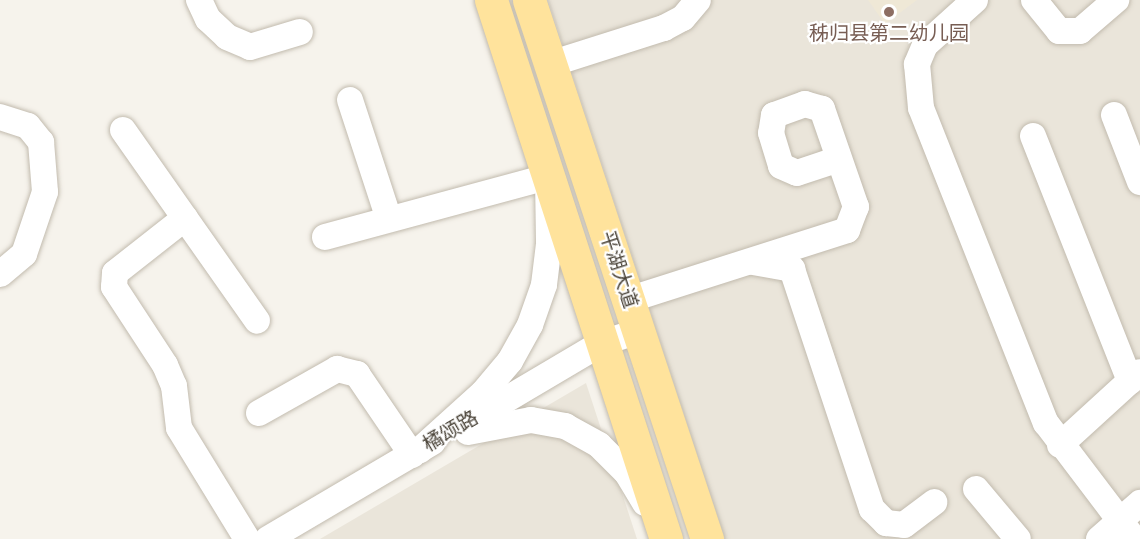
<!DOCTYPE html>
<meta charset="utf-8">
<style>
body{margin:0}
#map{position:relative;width:1140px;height:539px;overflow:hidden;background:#f6f3ec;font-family:"Varela Round","Noto Sans SC",sans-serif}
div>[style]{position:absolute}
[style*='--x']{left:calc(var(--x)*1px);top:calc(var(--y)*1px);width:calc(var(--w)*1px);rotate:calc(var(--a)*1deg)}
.residential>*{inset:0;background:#eae5da}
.education>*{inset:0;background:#efe8d6}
.roads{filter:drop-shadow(0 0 2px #c2bbae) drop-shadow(0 0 2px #c2bbae)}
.minor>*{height:26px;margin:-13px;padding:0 13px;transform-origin:13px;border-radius:13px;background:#fff}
.major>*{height:33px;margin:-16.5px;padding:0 16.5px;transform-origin:16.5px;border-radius:16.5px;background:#ffe39c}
.dots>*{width:16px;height:16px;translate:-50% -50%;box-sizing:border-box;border:3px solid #fff;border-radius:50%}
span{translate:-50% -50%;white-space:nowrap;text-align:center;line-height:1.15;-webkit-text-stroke:4.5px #fff;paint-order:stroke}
.education-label{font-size:20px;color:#785e54}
.street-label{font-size:20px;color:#4b4439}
</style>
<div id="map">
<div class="residential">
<i style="clip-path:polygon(548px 0,1140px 0,1140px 539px,725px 539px)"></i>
<i style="clip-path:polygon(586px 383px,637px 539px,320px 539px)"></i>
</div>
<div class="education">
<i style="clip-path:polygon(868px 0,917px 0,885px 24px)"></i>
</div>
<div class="roads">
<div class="minor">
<i style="--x:199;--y:0;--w:21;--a:65"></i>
<i style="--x:208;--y:19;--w:26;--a:43"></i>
<i style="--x:227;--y:37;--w:25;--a:23"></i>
<i style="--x:250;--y:47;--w:52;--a:-16.7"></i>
<i style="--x:975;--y:0;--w:67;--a:138"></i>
<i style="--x:925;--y:45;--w:21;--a:113"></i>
<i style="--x:917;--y:64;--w:44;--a:84.8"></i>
<i style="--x:921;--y:108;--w:339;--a:68.4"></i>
<i style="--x:1046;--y:423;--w:146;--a:52.8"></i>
<i style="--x:1034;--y:0;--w:40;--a:51"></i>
<i style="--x:1059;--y:31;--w:21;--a:0"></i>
<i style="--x:1080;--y:31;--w:48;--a:-40.7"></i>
<i style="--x:563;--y:60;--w:106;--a:-17.6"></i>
<i style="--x:664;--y:28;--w:21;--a:-28"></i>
<i style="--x:683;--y:18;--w:23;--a:-50"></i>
<i style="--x:350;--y:100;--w:125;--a:71.9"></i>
<i style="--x:1114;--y:115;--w:72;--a:68.8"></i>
<i style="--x:0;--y:117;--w:29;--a:18"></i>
<i style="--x:28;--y:126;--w:21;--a:51"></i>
<i style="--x:41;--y:142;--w:50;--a:85.4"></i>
<i style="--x:45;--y:192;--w:65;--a:108.7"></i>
<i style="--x:24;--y:254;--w:31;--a:140"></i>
<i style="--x:123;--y:130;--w:233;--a:54.9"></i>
<i style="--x:1033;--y:136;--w:264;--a:68.4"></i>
<i style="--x:185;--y:218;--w:89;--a:141.8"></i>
<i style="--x:115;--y:273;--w:14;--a:94"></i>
<i style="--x:114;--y:287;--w:93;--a:56.8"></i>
<i style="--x:165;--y:365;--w:23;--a:67"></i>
<i style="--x:174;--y:386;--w:42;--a:83.2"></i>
<i style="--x:179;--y:428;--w:130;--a:58.5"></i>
<i style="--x:325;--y:237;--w:231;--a:-15.1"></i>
<i style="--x:548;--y:177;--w:67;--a:89.1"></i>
<i style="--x:549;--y:244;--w:41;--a:97"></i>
<i style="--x:544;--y:285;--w:42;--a:109.3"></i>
<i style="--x:530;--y:325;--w:41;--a:119.1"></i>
<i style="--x:510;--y:361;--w:42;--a:130.2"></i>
<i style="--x:483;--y:393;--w:85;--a:137.9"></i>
<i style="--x:753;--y:262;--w:40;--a:10"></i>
<i style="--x:792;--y:269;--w:253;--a:71.6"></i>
<i style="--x:872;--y:509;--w:20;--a:45"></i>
<i style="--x:886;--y:523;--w:18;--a:6"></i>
<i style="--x:904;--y:525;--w:38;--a:-37"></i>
<i style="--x:628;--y:300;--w:230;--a:-17.7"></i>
<i style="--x:847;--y:230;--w:25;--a:-69"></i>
<i style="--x:856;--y:207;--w:104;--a:-109.1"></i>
<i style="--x:822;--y:109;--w:18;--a:-164"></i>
<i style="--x:805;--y:104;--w:33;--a:160"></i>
<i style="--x:774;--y:115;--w:18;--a:99"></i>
<i style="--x:771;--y:133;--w:34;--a:73"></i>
<i style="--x:781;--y:166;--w:17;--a:24"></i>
<i style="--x:797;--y:173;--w:44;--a:-18.4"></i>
<i style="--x:259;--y:413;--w:90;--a:-29.4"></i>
<i style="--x:337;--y:369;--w:21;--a:14"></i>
<i style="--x:357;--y:374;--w:98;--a:55.8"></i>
<i style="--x:465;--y:424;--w:159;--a:-30.6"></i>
<i style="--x:602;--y:343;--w:38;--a:-18"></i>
<i style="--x:468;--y:432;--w:64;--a:-10.8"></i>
<i style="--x:531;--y:420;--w:35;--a:10"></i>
<i style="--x:565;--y:426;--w:39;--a:29"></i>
<i style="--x:599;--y:445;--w:40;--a:45"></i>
<i style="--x:627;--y:473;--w:35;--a:59"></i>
<i style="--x:1060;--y:445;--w:108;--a:-42.4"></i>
<i style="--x:976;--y:489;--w:65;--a:50"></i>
<i style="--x:268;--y:539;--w:191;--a:-30.5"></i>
<i style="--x:1099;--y:539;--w:55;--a:-41.3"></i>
</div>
<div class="major">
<i style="--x:491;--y:0;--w:567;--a:72.01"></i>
<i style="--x:529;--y:0;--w:568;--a:71.72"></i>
</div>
</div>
<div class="dots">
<i style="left:889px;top:12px;background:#8d6e63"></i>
</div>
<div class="education-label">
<span style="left:889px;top:34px">秭归县第二幼儿园</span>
</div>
<div class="street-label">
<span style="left:618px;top:270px;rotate:72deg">平湖大道</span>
<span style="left:451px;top:432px;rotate:-30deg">橘颂路</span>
</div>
</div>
